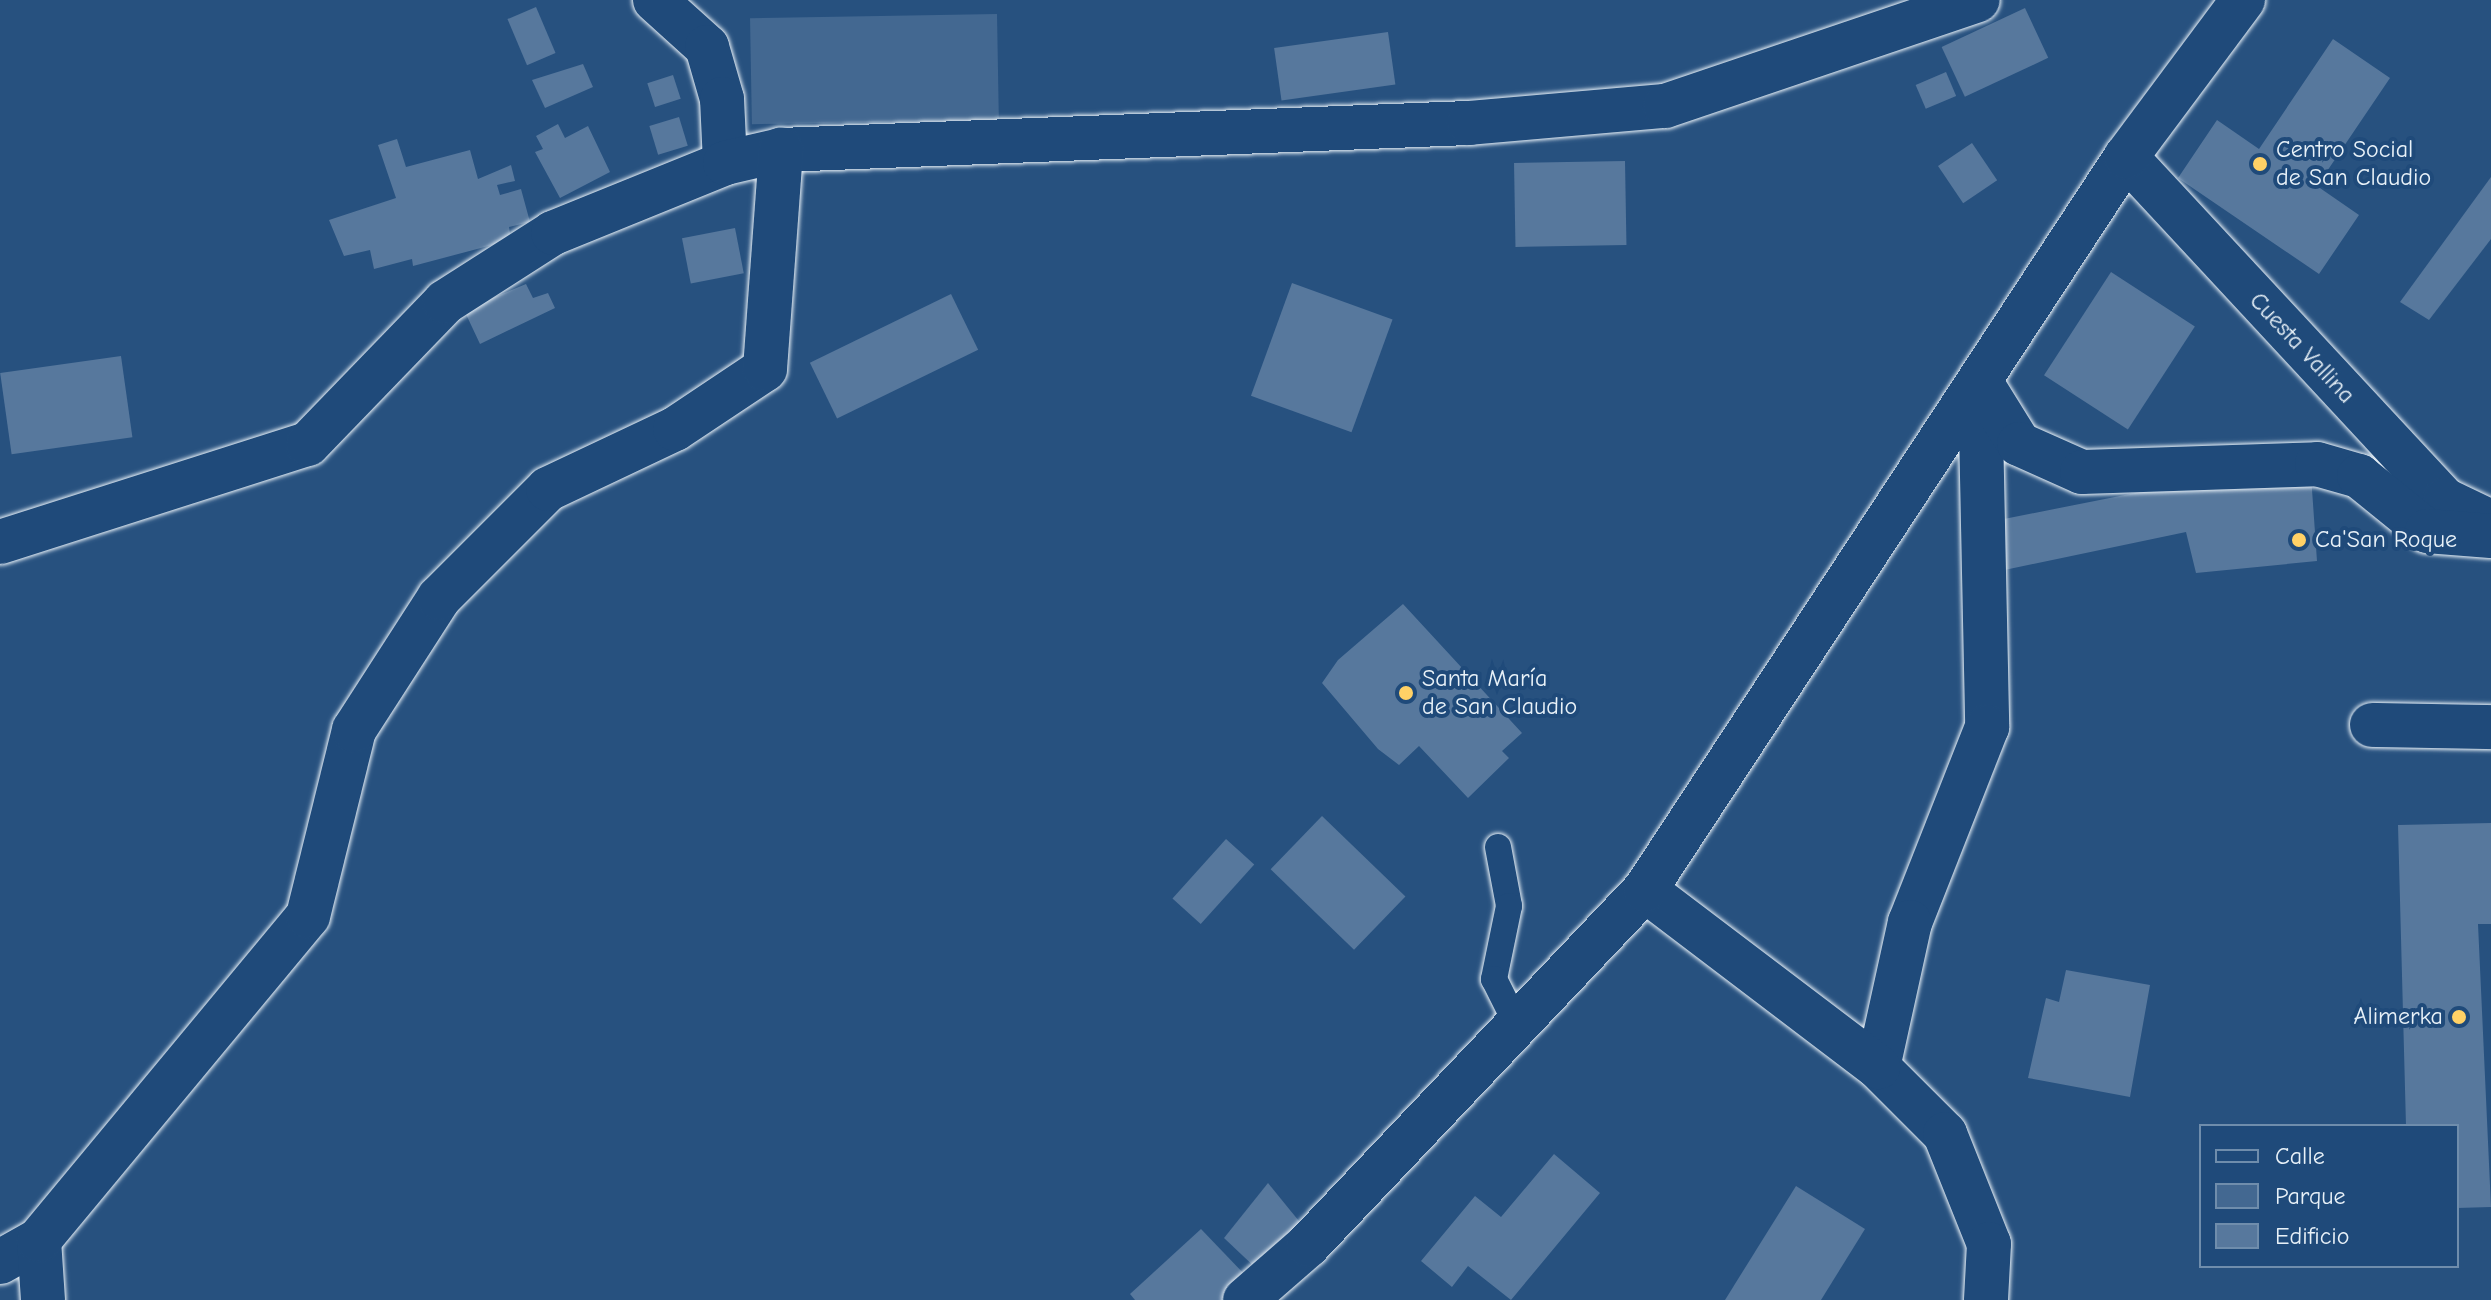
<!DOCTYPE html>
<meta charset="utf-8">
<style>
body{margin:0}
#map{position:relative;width:2491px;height:1300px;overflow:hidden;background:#27517f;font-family:"Comic Neue",sans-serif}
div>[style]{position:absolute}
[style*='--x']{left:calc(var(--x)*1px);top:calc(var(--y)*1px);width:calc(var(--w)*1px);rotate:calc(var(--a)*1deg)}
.green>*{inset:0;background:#436891;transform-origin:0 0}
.building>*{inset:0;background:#57789d;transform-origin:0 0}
.roads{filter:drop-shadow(0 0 2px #e8f1f8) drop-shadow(0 0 2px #e8f1f8)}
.service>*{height:26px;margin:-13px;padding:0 13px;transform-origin:13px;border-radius:13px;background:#1f4a7a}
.minor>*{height:44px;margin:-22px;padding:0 22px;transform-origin:22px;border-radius:22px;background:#1f4a7a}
.dots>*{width:22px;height:22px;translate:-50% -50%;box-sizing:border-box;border:4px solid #1f4a7a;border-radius:50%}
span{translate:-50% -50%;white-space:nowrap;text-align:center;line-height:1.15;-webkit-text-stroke:8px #1f4a7a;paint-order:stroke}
.poi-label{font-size:24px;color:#e8f1f8}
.left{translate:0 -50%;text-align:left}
.right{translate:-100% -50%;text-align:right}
.street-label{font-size:24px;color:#e8f1f8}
.legend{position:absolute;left:2199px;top:1124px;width:260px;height:144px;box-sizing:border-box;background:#1f4a7a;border:2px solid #6f8dac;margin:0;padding:10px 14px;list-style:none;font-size:24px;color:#e8f1f8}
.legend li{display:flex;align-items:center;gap:16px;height:40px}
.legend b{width:40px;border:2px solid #6f8dac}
</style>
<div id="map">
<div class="green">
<i style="left:997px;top:14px;width:106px;height:247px;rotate:89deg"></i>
</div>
<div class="building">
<i style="left:536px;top:7px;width:50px;height:31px;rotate:67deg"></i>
<i style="left:2025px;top:8px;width:55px;height:92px;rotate:65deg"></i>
<i style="left:1388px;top:32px;width:53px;height:115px;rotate:82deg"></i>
<i style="clip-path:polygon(2333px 39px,2390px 78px,2317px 186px,2359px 215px,2319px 274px,2178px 178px,2217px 120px,2259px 149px)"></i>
<i style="clip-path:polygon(583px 64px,593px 87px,545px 108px,532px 80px)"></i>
<i style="left:1946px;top:72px;width:26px;height:33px;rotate:67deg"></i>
<i style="left:673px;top:75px;width:25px;height:27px;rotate:72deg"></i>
<i style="left:679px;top:117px;width:30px;height:31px;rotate:73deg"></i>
<i style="clip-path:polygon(558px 124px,565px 138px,588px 126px,610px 172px,560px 198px,535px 152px,543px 149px,536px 136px)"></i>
<i style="clip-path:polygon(397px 139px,406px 167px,470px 150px,478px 179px,511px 165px,515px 181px,497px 185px,500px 195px,521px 189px,530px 222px,509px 227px,511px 240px,413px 266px,412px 259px,374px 269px,370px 250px,344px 256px,329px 220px,396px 198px,378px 145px)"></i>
<i style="left:1972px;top:143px;width:45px;height:41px;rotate:56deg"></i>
<i style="left:1625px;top:161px;width:84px;height:111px;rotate:89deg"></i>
<i style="clip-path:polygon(2491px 177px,2491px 239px,2429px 320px,2400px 302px)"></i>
<i style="left:735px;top:228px;width:46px;height:54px;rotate:79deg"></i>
<i style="left:2111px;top:272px;width:100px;height:123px;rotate:33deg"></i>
<i style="left:1292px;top:283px;width:107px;height:120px;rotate:20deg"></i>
<i style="clip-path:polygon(526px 284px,533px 298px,548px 293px,555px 308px,480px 344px,464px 310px)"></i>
<i style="left:951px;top:294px;width:62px;height:157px;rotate:64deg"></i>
<i style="left:121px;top:356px;width:82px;height:122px;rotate:82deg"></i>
<i style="clip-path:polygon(2311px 475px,2317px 561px,2196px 573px,2186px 532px,1995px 572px,1994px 521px,2145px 491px)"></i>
<i style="clip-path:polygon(1403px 604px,1522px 733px,1502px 751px,1509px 758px,1468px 798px,1419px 746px,1399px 765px,1378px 749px,1322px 683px,1338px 660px)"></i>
<i style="left:1322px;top:816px;width:116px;height:74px;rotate:44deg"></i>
<i style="clip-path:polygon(2491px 823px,2491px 924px,2478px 924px,2491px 1207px,2457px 1208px,2457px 1126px,2406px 1126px,2398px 825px)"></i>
<i style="left:1226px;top:839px;width:38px;height:80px;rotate:42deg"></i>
<i style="clip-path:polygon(2066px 970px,2150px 985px,2130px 1097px,2028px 1078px,2046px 998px,2059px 1002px)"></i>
<i style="clip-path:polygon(1554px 1154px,1600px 1193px,1511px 1300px,1468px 1266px,1452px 1287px,1421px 1261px,1475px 1196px,1501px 1217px)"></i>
<i style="clip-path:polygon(1268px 1183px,1303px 1226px,1260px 1272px,1224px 1238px)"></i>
<i style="clip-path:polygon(1796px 1186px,1865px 1229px,1821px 1300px,1725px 1300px)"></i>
<i style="clip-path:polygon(1201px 1229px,1247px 1277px,1222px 1300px,1135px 1300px,1130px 1294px)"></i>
</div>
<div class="roads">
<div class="service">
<i style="--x:1498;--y:847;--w:60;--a:79.4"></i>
<i style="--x:1509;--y:906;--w:75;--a:101.6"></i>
<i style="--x:1494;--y:979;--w:47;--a:63.4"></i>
</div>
<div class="minor">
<i style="--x:655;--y:0;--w:70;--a:42.1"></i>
<i style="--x:707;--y:47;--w:54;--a:73.9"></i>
<i style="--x:722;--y:99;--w:64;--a:87.3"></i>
<i style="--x:2126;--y:157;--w:468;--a:47.1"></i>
<i style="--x:2445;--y:500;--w:51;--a:25.6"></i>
<i style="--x:1980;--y:381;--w:346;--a:88.8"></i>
<i style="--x:1987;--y:727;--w:210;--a:111.5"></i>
<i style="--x:1910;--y:922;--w:148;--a:102.4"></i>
<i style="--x:1878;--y:1067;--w:95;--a:45"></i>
<i style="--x:1945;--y:1134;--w:118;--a:68.2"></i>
<i style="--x:1989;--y:1244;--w:56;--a:93.1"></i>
<i style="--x:1980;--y:381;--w:74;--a:58.2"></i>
<i style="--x:2019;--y:444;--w:69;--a:24"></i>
<i style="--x:2082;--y:472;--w:235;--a:-1.9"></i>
<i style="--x:2317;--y:464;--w:44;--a:15.9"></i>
<i style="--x:2359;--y:476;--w:87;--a:39"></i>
<i style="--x:2427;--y:531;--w:64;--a:4.5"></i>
<i style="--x:0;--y:542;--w:323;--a:-17.7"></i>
<i style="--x:308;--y:444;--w:197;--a:-46"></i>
<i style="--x:445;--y:302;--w:128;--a:-32.6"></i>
<i style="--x:553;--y:233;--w:186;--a:-22.1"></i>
<i style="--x:725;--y:163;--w:57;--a:-13.1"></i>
<i style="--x:781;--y:150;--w:689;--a:-2.25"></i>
<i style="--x:1469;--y:123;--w:197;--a:-5"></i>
<i style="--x:1665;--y:106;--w:330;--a:-18.7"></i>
<i style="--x:2372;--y:725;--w:119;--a:1"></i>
<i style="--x:1645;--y:890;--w:293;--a:37.2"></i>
<i style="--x:0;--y:1262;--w:45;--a:-29.4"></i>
<i style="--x:43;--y:1300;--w:60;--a:-93.8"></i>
<i style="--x:39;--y:1240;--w:421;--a:-50.3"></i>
<i style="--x:308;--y:916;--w:192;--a:-76.1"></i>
<i style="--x:354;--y:730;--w:157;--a:-57.2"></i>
<i style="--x:439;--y:598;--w:154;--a:-45"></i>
<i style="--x:548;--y:489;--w:140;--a:-25.3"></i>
<i style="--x:675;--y:429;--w:108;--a:-33.7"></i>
<i style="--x:765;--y:369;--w:220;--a:-85.8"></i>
<i style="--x:1245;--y:1300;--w:84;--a:-41.1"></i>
<i style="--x:1308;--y:1245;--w:489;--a:-46.5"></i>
<i style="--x:1645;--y:890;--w:877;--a:-56.73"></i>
<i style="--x:2126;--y:157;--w:196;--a:-53.3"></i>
</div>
</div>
<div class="dots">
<i style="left:2260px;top:164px;background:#ffd166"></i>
<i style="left:2299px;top:540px;background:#ffd166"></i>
<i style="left:1406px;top:693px;background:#ffd166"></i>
<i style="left:2459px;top:1017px;background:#ffd166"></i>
</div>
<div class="poi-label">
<span class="left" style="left:2276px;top:164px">Centro Social<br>de San Claudio</span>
<span class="left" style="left:2315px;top:540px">Ca'San Roque</span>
<span class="left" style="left:1422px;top:693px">Santa María<br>de San Claudio</span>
<span class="right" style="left:2443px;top:1017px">Alimerka</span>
</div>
<div class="street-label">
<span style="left:2302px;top:348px;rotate:47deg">Cuesta Vallina</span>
</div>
<ul class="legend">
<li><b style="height:10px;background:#1f4a7a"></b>Calle</li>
<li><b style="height:22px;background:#436891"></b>Parque</li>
<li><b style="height:22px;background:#57789d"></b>Edificio</li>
</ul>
</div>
